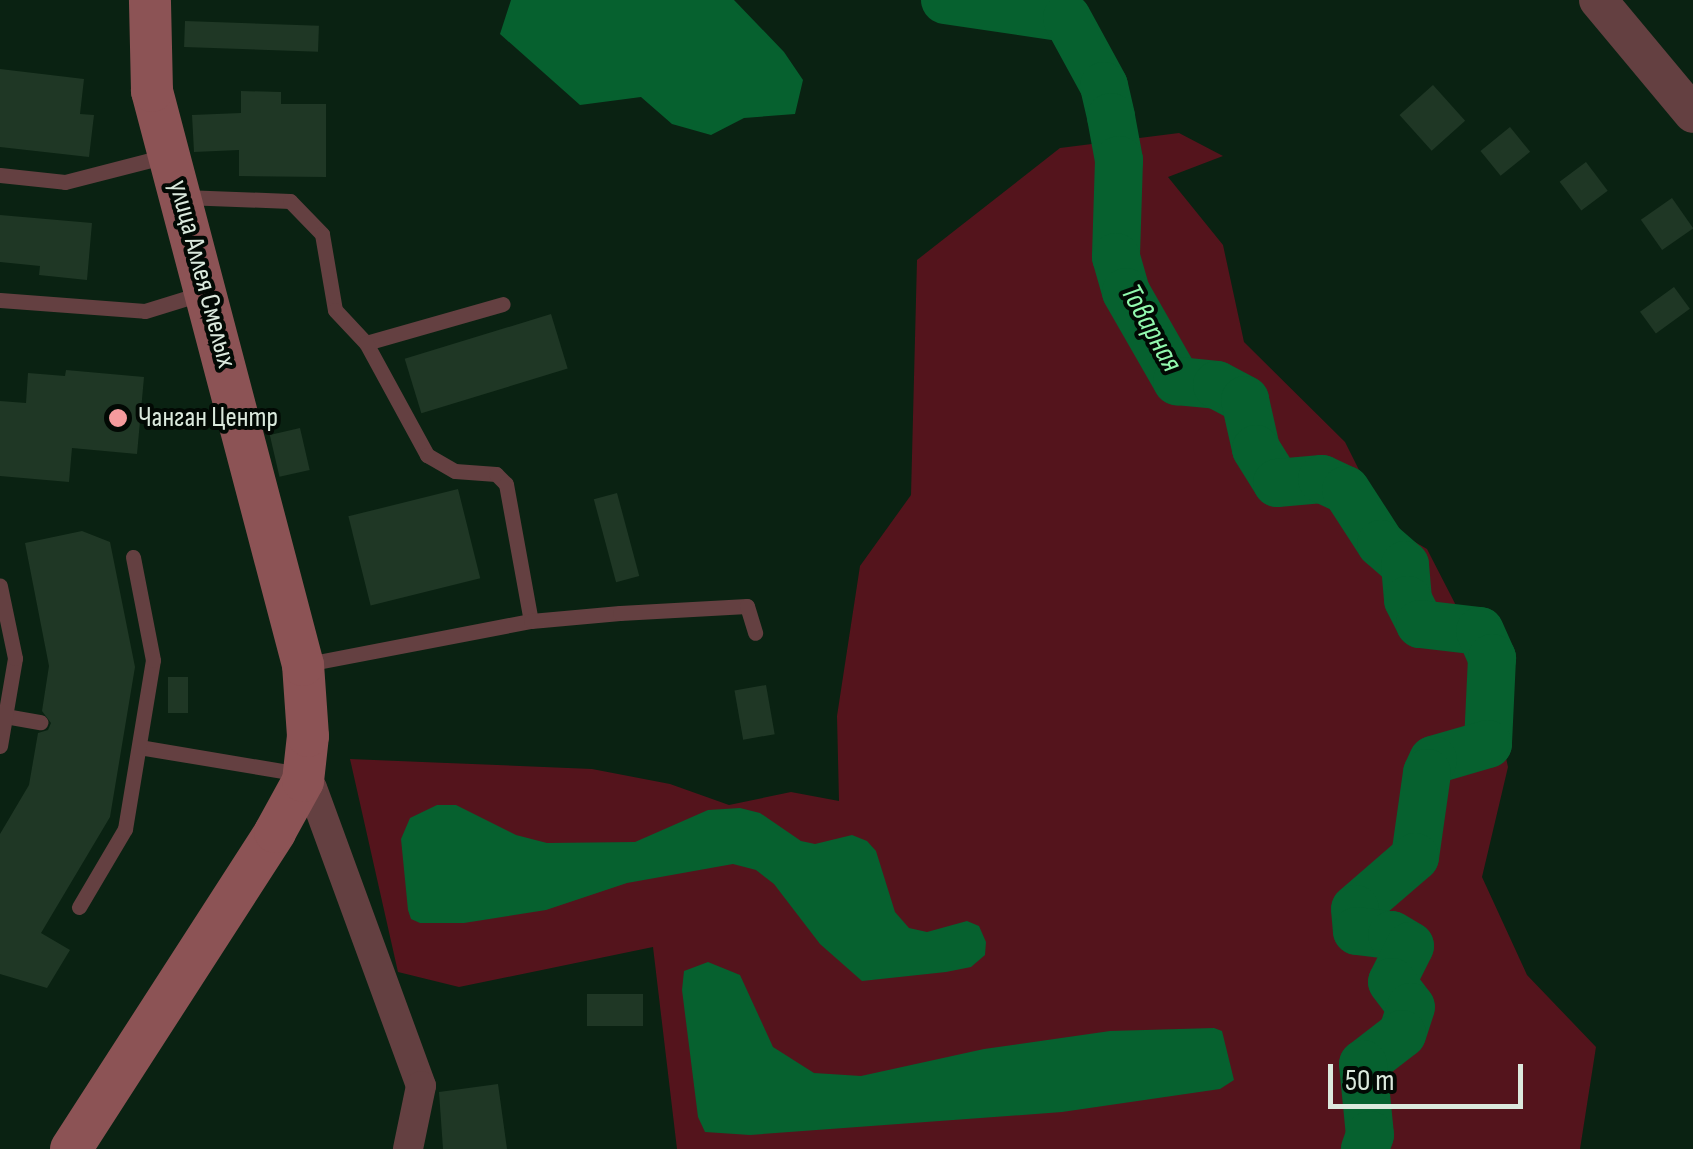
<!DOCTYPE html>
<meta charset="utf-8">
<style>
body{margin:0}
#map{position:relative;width:1693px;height:1149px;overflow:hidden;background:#0a2212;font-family:"Sofia Sans Condensed",sans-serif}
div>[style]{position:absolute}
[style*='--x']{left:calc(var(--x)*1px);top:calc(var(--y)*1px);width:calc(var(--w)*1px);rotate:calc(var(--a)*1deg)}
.green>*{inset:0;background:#54141c}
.water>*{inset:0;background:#06612f}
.river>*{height:48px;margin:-24px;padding:0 24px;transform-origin:24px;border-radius:24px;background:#06612f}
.building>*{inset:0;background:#1f3725;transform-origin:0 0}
.service>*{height:15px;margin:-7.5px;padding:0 7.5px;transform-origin:7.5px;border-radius:7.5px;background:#644041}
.minor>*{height:30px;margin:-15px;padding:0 15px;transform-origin:15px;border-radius:15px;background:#644041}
.tertiary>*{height:38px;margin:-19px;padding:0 19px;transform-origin:19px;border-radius:19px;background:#644041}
.secondary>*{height:42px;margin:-21px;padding:0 21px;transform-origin:21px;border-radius:21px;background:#8c5355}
.dots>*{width:28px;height:28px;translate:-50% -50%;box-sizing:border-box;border:5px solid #020904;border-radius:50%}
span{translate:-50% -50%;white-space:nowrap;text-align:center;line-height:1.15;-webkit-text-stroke:8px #020904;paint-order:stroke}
.street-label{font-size:28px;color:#dbe9dd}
.poi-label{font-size:28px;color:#dbe9dd}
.left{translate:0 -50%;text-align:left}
.water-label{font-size:30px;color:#92f9ae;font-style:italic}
.scale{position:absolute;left:1328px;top:1064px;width:195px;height:45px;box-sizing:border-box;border:5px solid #dbe9dd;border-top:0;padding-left:12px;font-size:30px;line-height:35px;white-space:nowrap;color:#dbe9dd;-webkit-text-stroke:8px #020904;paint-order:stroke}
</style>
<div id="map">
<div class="green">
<i style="clip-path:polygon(1179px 133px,1223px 156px,1168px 177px,1223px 245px,1244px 342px,1345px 442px,1387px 526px,1427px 549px,1485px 662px,1508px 767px,1482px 877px,1527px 975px,1596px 1047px,1580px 1149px,677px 1149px,653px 947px,459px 987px,398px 972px,350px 759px,592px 769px,670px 784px,729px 805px,791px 792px,839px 801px,837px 716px,860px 566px,911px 495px,917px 260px,1060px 148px)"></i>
</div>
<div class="water">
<i style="clip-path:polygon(511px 0,734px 0,784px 52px,803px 80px,795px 114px,744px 118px,711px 135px,672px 124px,641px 97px,580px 105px,500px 34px)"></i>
<i style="clip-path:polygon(437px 805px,456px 805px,516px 835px,547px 843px,635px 842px,708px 810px,740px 808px,760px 813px,801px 841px,815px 844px,852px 835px,867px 841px,876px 851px,895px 912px,909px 928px,927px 932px,967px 921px,979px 926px,986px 942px,985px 955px,971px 967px,946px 972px,862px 981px,820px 944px,774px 884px,756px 870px,733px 864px,627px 883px,546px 910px,464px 923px,420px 923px,411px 919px,408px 910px,401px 839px,410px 818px)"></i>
<i style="clip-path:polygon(708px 962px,740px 975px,773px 1047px,814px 1073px,861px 1076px,984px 1049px,1110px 1031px,1214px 1028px,1222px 1031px,1234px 1080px,1220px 1089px,1062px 1112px,750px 1135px,705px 1132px,698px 1117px,682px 990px,684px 971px)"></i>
</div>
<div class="river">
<i style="--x:945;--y:0;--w:123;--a:8.4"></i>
<i style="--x:1067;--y:18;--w:77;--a:61.4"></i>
<i style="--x:1104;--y:86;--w:32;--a:77"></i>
<i style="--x:1111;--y:117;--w:44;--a:79.5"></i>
<i style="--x:1119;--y:160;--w:97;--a:91.8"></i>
<i style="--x:1116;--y:257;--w:36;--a:74"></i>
<i style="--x:1126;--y:292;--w:103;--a:60.2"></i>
<i style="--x:1177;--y:381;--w:40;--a:5.7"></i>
<i style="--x:1217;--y:385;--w:32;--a:28"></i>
<i style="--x:1245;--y:400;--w:50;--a:77.3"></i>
<i style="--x:1256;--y:449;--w:40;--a:58"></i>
<i style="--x:1277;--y:483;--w:45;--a:-5.1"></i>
<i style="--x:1322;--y:479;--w:26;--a:25"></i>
<i style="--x:1346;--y:490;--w:64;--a:57.1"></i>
<i style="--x:1381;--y:544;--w:32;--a:41"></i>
<i style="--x:1405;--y:565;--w:35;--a:85"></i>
<i style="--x:1408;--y:600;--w:27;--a:63"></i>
<i style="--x:1420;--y:624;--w:60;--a:6.7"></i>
<i style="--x:1480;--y:631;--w:30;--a:66"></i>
<i style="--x:1492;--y:658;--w:86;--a:92.7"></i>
<i style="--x:1488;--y:744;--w:57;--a:163.8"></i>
<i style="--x:1433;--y:760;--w:14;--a:115"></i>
<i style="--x:1427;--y:773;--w:85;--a:98.1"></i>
<i style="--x:1415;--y:857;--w:79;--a:139.1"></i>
<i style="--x:1355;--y:909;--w:22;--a:85"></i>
<i style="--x:1357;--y:931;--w:35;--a:7"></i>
<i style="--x:1392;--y:935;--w:21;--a:31"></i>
<i style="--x:1410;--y:946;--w:40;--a:116.6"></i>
<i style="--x:1392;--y:982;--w:31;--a:53"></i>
<i style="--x:1411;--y:1007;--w:28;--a:108"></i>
<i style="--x:1402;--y:1034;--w:49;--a:142.4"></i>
<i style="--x:1363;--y:1064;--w:71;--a:84.4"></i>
<i style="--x:1370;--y:1135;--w:15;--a:110"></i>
</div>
<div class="building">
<i style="left:185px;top:21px;width:134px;height:26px;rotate:2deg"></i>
<i style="clip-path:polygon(0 69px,84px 79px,80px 114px,94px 115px,89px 157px,0 147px)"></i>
<i style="left:1433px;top:85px;width:48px;height:45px;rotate:48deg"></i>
<i style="clip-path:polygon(241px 91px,281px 92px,281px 104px,326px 104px,326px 177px,239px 176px,239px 150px,194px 152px,192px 115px,241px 113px)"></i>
<i style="left:1510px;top:127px;width:32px;height:38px;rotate:51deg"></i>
<i style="left:1586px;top:162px;width:36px;height:33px;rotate:53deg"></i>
<i style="left:1672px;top:198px;width:37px;height:38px;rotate:55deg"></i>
<i style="clip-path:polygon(0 215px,92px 223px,87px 280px,39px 275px,40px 266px,0 262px)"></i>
<i style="left:1674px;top:287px;width:27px;height:42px;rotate:54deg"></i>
<i style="left:551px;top:314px;width:57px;height:153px;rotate:73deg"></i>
<i style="clip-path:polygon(66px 370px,144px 377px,137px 454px,72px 448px,69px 482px,0 476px,0 401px,26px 403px,28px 373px,65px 376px)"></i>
<i style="left:300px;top:428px;width:43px;height:31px;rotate:77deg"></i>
<i style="left:458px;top:489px;width:92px;height:113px;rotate:76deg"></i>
<i style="left:617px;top:493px;width:86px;height:24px;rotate:75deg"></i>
<i style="clip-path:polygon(82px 531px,110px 542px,135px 667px,110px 817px,41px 933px,70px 950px,47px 988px,0 974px,0 834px,29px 785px,38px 733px,48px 730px,51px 723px,42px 711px,49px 666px,25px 543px)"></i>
<i style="left:188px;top:677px;width:36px;height:20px;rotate:90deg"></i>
<i style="left:766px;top:685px;width:50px;height:32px;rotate:80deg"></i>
<i style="left:587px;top:994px;width:56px;height:32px"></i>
<i style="clip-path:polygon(498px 1084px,507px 1149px,443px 1149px,439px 1092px)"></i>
</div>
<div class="service">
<i style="--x:0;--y:175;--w:65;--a:6.1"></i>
<i style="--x:65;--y:182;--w:104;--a:-14.4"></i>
<i style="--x:183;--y:197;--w:107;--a:2.1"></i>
<i style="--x:290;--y:201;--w:46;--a:45.9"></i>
<i style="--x:322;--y:234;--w:77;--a:80.3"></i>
<i style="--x:335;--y:310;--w:45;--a:46.8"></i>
<i style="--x:366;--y:343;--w:142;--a:-15.9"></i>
<i style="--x:0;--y:300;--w:145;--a:4.3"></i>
<i style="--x:145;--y:311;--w:61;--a:-17.2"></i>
<i style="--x:366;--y:343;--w:128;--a:61.4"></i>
<i style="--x:427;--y:455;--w:32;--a:30"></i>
<i style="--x:455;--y:471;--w:41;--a:4.2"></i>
<i style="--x:496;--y:474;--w:14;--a:45"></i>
<i style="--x:506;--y:484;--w:139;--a:79.7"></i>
<i style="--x:307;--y:664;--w:228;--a:-10.9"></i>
<i style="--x:531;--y:621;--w:89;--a:-5.1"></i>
<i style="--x:620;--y:613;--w:127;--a:-3.2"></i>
<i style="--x:747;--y:606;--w:28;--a:73"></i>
<i style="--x:5;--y:716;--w:36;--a:10"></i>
<i style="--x:0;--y:746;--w:89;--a:-80.3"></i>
<i style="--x:15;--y:658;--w:74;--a:-101.8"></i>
<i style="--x:139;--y:747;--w:163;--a:9.5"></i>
<i style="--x:79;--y:907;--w:91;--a:-59.5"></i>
<i style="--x:125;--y:829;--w:171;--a:-80.6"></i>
<i style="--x:153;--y:660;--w:105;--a:-101"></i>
</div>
<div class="minor">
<i style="--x:303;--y:781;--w:11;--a:38"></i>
<i style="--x:312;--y:788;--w:317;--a:69.9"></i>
<i style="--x:421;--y:1086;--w:64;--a:101.7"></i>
</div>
<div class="tertiary">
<i style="--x:1598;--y:0;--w:148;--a:50.2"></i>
</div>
<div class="secondary">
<i style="--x:71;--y:1149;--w:377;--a:-57.2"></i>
<i style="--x:275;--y:832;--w:58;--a:-61.2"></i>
<i style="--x:303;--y:781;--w:45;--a:-83.7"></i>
<i style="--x:308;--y:736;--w:71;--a:-94"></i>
<i style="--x:303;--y:665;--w:594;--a:-104.74"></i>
<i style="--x:152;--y:91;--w:91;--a:-91.3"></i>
</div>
<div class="dots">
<i style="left:118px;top:418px;background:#f59b9d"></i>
</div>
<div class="street-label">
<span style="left:202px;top:274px;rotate:75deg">улица Аллея Смелых</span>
</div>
<div class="poi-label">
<span class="left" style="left:138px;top:418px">Чанган Центр</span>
</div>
<div class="water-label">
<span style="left:1151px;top:328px;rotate:61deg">Товарная</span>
</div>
<div class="scale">50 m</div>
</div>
